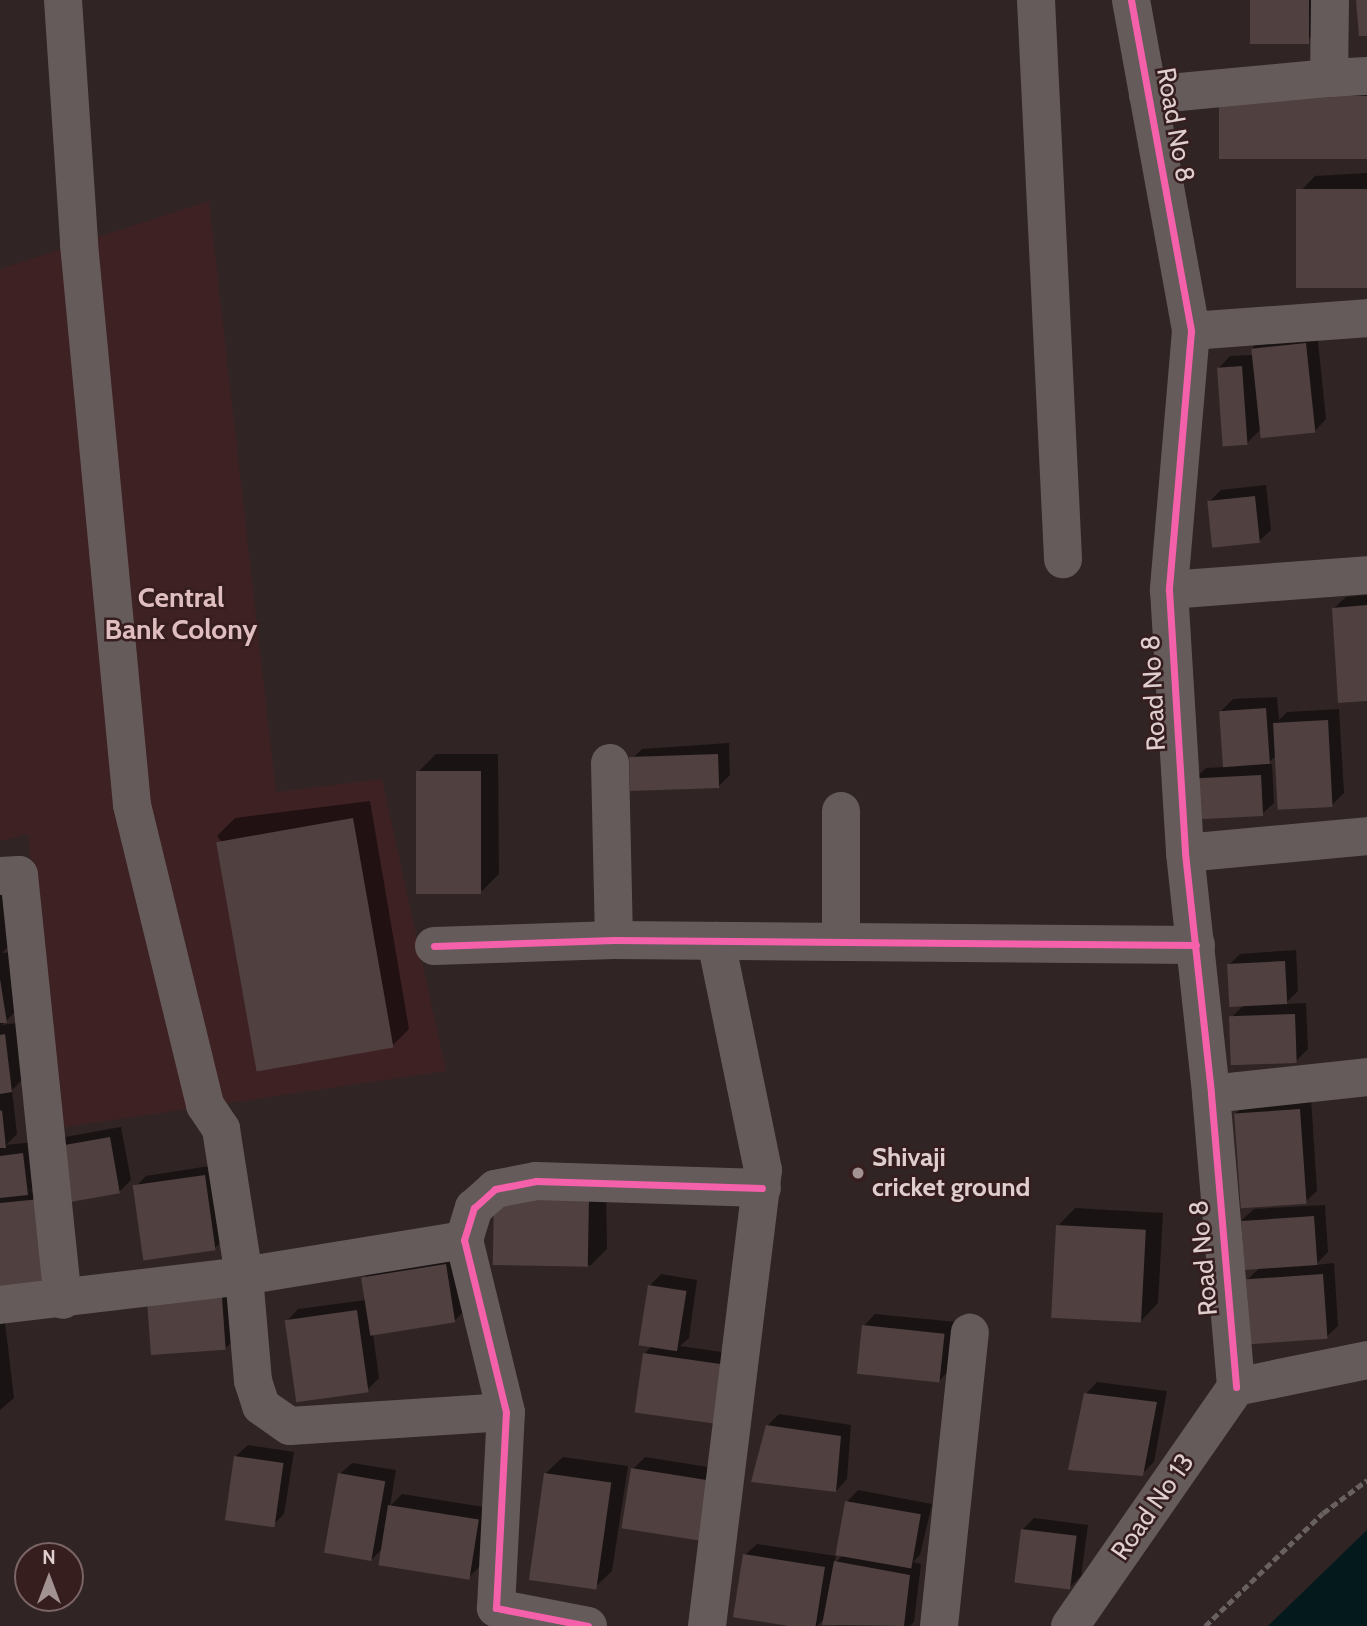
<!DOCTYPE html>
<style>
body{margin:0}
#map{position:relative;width:1367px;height:1626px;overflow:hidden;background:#302424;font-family:Cabin,sans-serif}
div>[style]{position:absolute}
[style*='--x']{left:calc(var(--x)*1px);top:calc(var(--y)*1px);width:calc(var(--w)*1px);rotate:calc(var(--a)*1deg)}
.built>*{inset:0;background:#3e2123}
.water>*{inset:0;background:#04191c}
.shadow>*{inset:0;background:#0007}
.building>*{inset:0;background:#504040;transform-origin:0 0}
.path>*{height:4.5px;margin-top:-2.25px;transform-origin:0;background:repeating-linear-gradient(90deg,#696060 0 7px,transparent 0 10.5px)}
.minor>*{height:38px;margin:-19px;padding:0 19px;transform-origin:19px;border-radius:19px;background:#665b5b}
.cycleway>*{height:7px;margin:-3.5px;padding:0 3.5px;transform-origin:3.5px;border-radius:3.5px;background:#f560ab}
.dots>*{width:19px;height:19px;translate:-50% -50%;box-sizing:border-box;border:4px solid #361e1f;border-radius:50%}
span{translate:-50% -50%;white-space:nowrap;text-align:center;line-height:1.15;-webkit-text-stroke:5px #361e1f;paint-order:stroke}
.street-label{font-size:26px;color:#dfcece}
.poi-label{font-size:26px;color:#dfcece;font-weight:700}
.left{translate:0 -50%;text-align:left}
.neighbourhood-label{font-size:28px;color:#e0bebf;font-weight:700}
.north{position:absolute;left:14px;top:1542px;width:70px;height:70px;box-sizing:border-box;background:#361e1f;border:2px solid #7a6465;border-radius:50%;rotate:0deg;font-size:19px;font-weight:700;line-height:28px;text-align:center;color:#dfcece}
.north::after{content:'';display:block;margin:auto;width:24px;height:32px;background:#a29292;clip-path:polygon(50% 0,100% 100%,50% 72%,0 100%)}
</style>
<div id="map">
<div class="built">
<i style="clip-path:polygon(209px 201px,276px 792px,382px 779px,446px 1071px,59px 1128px,28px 834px,0 841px,0 269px)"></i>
</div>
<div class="water">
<i style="clip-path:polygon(1367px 1530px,1367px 1626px,1268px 1626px)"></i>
</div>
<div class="shadow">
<i style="clip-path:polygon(1251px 0,1320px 0,1310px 39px)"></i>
<i style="clip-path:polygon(1367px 81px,1367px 157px,1222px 111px,1239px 94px)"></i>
<i style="clip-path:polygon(1367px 173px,1367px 286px,1298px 194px,1315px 176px)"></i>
<i style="clip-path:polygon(1317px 332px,1326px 419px,1315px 431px,1260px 430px,1246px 444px,1219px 368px,1230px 356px,1253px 355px,1253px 347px,1264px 335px)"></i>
<i style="clip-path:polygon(1266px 485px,1271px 530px,1259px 541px,1209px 502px,1221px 490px)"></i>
<i style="clip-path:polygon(1367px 595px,1367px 699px,1334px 608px,1346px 597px)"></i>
<i style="clip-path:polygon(1277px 697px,1279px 720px,1287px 712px,1339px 709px,1344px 793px,1332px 805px,1277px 755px,1267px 764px,1272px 764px,1274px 803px,1262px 814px,1194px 779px,1206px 768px,1225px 767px,1221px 711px,1233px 699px)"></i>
<i style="clip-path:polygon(729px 743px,730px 775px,719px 786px,631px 760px,642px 749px)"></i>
<i style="clip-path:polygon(436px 754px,498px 754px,499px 874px,482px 891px,418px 772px)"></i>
<i style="clip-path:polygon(370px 801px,409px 1029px,392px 1046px,217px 836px,235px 818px)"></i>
<i style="clip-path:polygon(0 873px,17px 937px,2px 953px,11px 952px,18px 1009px,2px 1025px,17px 1023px,23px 1079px,12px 1090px,17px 1134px,6px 1145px,34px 1142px,39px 1182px,30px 1191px,51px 1188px,0 1282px)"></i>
<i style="clip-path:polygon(1296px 950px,1298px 991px,1285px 1004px,1306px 1003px,1308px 1049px,1296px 1061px,1231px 1018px,1244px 1005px,1228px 966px,1240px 954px)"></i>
<i style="clip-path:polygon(1311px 1098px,1317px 1191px,1305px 1202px,1236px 1113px,1248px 1102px)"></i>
<i style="clip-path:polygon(121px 1127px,131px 1180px,119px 1192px,54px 1148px,65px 1137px)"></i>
<i style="clip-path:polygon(216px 1165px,226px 1237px,214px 1249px,135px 1187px,146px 1176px)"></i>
<i style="clip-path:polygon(606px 1180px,607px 1249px,590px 1266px,496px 1197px)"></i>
<i style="clip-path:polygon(1325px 1205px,1328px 1252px,1315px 1265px,1334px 1263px,1338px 1326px,1326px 1337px,1248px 1279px,1261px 1267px,1242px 1220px,1254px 1209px)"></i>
<i style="clip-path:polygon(1075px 1208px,1163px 1213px,1158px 1303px,1141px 1321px,1058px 1226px)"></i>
<i style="clip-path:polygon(457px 1254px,466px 1309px,454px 1321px,373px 1334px,379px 1378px,367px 1390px,287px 1321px,298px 1309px,366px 1300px,363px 1279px,374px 1267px)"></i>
<i style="clip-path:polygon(661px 1274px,697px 1280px,689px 1338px,680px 1346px,742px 1355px,733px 1412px,644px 1354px,653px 1345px,649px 1286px)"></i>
<i style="clip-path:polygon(233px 1286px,237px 1336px,226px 1348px,160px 1292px)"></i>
<i style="clip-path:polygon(0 1314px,4px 1314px,14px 1398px,0 1410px)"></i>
<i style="clip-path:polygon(875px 1314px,956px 1322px,951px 1368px,940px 1380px,864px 1326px)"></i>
<i style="clip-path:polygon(1097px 1382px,1167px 1391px,1154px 1462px,1142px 1474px,1086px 1394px)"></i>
<i style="clip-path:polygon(779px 1414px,851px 1425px,847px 1479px,836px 1491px,767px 1426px)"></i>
<i style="clip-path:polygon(248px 1445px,294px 1452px,284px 1514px,273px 1525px,236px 1456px)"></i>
<i style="clip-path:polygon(563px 1457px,628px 1466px,612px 1571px,594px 1588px,545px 1474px)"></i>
<i style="clip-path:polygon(645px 1457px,720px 1469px,700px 1538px,633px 1469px)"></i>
<i style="clip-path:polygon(352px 1463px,396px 1470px,390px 1506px,402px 1494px,490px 1508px,481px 1565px,469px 1577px,384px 1547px,372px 1559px,340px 1474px)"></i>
<i style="clip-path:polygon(858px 1490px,932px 1504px,920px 1555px,913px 1562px,921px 1564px,914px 1622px,910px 1626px,841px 1626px,824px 1624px,826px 1617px,817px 1626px,801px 1626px,736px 1616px,745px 1555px,757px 1544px,836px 1556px,834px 1564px,843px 1555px,847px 1502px)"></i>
<i style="clip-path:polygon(1034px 1518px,1088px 1525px,1081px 1576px,1069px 1588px,1022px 1530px)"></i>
</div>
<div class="building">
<i style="left:1250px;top:0;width:59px;height:44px"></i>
<i style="clip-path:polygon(1356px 0,1367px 0,1367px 36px,1359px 36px)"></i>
<i style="left:1367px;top:96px;width:63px;height:148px;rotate:90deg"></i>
<i style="left:1367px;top:189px;width:99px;height:71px;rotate:90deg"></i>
<i style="left:1306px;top:343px;width:90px;height:55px;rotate:84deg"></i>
<i style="left:1242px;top:366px;width:79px;height:25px;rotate:86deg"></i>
<i style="left:1255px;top:496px;width:47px;height:48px;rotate:84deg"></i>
<i style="clip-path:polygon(1367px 605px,1367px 701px,1338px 703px,1332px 608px)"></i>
<i style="left:1266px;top:708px;width:56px;height:47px;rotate:86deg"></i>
<i style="left:1328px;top:720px;width:87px;height:55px;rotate:87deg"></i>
<i style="left:718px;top:754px;width:34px;height:89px;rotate:88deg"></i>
<i style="left:416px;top:771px;width:65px;height:123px"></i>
<i style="left:1261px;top:775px;width:41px;height:69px;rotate:87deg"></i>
<i style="left:353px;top:818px;width:233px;height:139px;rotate:80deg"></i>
<i style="left:1285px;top:961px;width:43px;height:58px;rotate:87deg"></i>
<i style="clip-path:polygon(0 979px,7px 1023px,0 1023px)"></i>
<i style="left:1295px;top:1014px;width:49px;height:66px;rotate:88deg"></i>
<i style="clip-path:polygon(5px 1034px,12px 1092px,0 1094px,0 1035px)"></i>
<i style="left:1300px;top:1109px;width:95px;height:66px;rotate:86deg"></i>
<i style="clip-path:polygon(2px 1110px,6px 1148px,0 1148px,0 1111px)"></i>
<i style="left:110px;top:1137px;width:57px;height:59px;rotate:80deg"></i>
<i style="clip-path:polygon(23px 1153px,28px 1195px,0 1198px,0 1156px)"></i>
<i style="left:205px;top:1175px;width:76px;height:73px;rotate:82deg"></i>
<i style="left:494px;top:1196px;width:95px;height:69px;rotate:1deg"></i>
<i style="clip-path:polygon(40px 1199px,50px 1286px,0 1292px,0 1203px)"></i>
<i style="left:1314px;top:1216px;width:49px;height:73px;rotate:86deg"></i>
<i style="left:1056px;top:1225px;width:90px;height:93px;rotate:3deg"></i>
<i style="left:446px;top:1264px;width:59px;height:86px;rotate:81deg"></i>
<i style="left:1323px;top:1274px;width:65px;height:77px;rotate:86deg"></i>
<i style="left:648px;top:1285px;width:39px;height:61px;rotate:9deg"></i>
<i style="left:222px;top:1297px;width:53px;height:75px;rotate:86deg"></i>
<i style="left:357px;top:1310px;width:83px;height:73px;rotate:82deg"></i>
<i style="left:862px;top:1325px;width:83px;height:49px;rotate:6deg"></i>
<i style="left:643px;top:1353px;width:89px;height:60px;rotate:8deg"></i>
<i style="clip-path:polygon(1084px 1393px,1157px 1402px,1143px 1476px,1068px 1470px)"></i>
<i style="clip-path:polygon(766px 1425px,841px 1436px,836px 1492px,751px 1482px)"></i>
<i style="left:234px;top:1456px;width:50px;height:65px;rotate:8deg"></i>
<i style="left:631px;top:1468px;width:80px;height:61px;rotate:9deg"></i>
<i style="left:338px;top:1473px;width:48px;height:81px;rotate:10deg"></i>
<i style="left:544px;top:1473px;width:68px;height:108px;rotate:8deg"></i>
<i style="left:845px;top:1501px;width:77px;height:55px;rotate:10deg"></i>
<i style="left:388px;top:1505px;width:92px;height:61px;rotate:9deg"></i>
<i style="left:1021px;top:1529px;width:56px;height:54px;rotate:7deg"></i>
<i style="left:743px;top:1554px;width:83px;height:64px;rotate:9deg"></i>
<i style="clip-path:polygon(834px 1561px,910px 1575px,904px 1626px,822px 1625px)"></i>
</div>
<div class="path">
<i style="--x:1205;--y:1626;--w:163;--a:-43.8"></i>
<i style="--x:1323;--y:1513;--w:55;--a:-36.9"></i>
</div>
<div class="minor">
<i style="--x:63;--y:0;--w:245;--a:86.2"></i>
<i style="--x:79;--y:244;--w:563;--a:84.6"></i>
<i style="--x:132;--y:805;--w:309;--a:76.3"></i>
<i style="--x:205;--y:1105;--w:29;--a:56"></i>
<i style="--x:221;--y:1129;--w:149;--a:81.1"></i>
<i style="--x:244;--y:1276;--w:105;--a:85.1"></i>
<i style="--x:253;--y:1381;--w:26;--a:72"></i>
<i style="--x:261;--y:1406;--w:35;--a:35"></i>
<i style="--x:290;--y:1426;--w:216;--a:-3.7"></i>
<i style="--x:1036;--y:0;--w:560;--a:87.23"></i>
<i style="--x:1131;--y:0;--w:336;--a:79.7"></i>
<i style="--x:1191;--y:331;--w:260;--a:94.9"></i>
<i style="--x:1169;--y:590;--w:263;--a:86.5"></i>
<i style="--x:1185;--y:853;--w:242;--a:83.8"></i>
<i style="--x:1211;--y:1094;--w:294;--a:85.1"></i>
<i style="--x:1330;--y:0;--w:78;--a:90.7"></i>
<i style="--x:1329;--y:78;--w:38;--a:-3"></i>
<i style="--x:1148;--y:95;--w:182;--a:-5.4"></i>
<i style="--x:1191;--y:331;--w:176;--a:-4.2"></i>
<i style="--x:1169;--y:590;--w:199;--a:-4.3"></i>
<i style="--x:610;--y:763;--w:177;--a:88.7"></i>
<i style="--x:1185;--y:853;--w:183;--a:-5.3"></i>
<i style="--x:0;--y:876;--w:19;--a:-3"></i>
<i style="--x:19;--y:875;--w:427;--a:84.1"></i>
<i style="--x:841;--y:942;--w:131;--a:-90"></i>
<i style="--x:434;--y:946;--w:180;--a:-1.9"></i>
<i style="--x:614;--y:940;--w:582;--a:0.49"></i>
<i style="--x:1211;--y:1094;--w:157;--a:-6.2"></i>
<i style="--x:0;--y:1305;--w:246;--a:-6.8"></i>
<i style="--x:244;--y:1276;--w:223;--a:-9.3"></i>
<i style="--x:1236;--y:1387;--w:134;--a:-11.6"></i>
<i style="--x:588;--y:1626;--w:94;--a:-168.9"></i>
<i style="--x:496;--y:1608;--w:196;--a:-87.1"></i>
<i style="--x:506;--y:1412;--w:177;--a:-103.7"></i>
<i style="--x:464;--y:1240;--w:34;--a:-73"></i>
<i style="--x:474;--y:1208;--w:28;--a:-42"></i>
<i style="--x:495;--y:1189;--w:42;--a:-11"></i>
<i style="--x:536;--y:1181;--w:226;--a:1.8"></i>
<i style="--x:707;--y:1626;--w:459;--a:-83"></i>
<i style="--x:763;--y:1170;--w:234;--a:-101.6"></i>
<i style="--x:939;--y:1626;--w:295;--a:-84"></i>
<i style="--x:1070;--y:1626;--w:291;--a:-55.2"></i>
</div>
<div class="cycleway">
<i style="--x:1131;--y:0;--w:336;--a:79.7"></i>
<i style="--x:1191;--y:331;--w:260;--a:94.9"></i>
<i style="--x:1169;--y:590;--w:263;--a:86.5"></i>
<i style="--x:1185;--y:853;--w:242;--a:83.8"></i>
<i style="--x:1211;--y:1094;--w:294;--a:85.1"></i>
<i style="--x:434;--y:946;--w:180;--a:-1.9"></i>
<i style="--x:614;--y:940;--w:582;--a:0.49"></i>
<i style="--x:588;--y:1626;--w:94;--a:-168.9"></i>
<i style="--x:496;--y:1608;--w:196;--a:-87.1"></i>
<i style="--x:506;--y:1412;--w:177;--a:-103.7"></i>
<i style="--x:464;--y:1240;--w:34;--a:-73"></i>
<i style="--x:474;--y:1208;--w:28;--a:-42"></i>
<i style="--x:495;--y:1189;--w:42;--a:-11"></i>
<i style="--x:536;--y:1181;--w:226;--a:1.8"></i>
</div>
<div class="dots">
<i style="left:858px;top:1173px;background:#a29292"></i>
</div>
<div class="street-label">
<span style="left:1175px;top:125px;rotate:80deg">Road No 8</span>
<span style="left:1154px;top:693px;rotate:-93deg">Road No 8</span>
<span style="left:1204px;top:1258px;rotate:-95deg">Road No 8</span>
<span style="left:1153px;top:1507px;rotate:-55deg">Road No 13</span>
</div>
<div class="poi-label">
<span class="left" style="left:872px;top:1173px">Shivaji<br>cricket ground</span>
</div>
<div class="neighbourhood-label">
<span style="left:181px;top:613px">Central<br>Bank Colony</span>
</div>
<div class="north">N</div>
</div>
